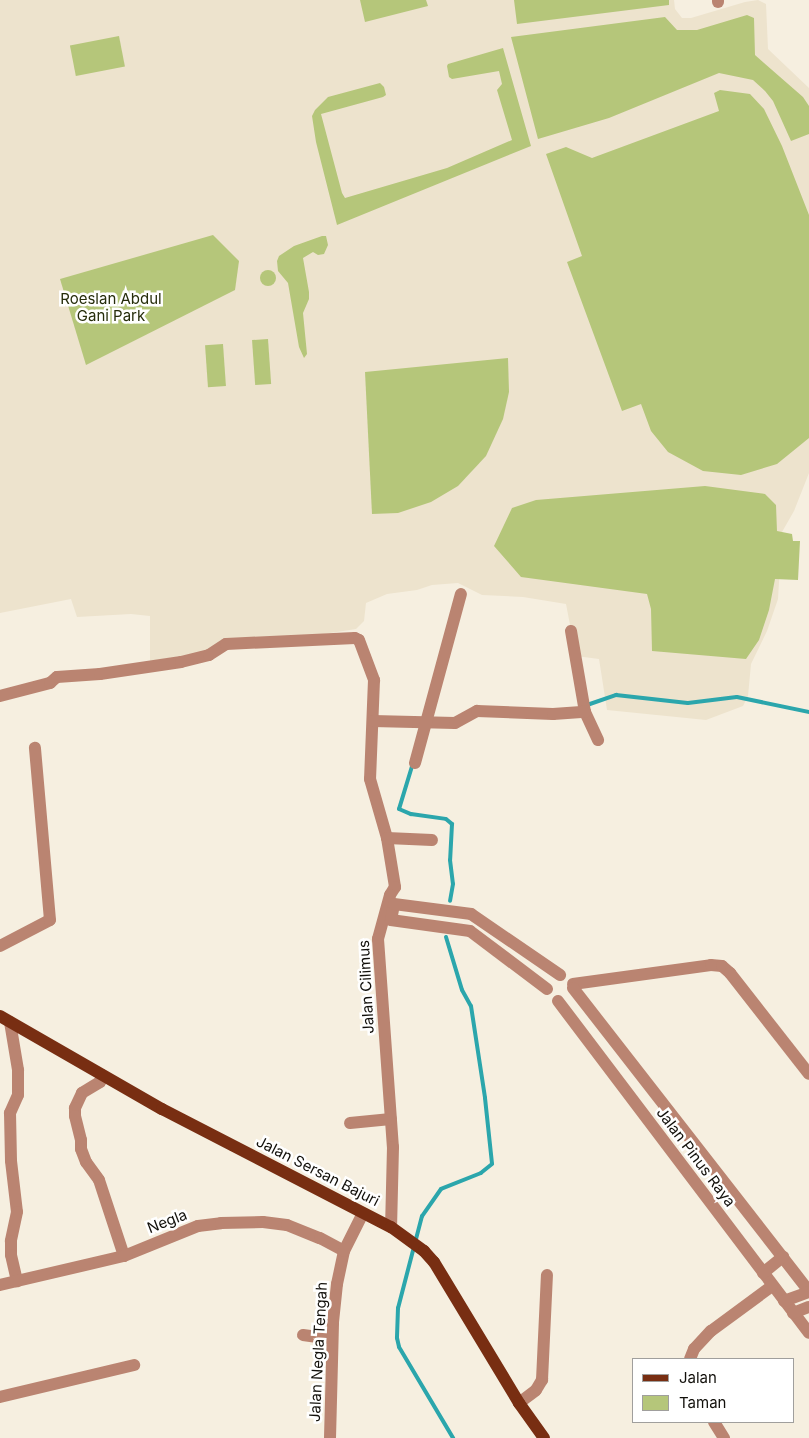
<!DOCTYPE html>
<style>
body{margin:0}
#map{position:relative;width:809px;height:1438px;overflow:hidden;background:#f6efe0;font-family:Inter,sans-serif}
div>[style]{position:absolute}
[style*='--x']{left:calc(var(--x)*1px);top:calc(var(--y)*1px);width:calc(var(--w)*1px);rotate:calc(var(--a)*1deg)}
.built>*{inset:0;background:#ede3cd}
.green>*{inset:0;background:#b5c67a;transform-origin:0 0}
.round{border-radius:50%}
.stream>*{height:4px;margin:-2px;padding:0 2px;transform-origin:2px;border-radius:2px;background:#2ba6ac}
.minor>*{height:12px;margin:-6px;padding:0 6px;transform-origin:6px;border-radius:6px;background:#ba8471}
.major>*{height:12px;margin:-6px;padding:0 6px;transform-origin:6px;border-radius:6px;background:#782e12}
span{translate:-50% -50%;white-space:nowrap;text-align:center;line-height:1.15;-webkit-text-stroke:5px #fff;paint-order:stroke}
.park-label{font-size:15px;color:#262d0b}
.street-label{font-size:15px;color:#110f0a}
.legend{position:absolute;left:632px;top:1358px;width:162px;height:65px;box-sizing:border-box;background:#fff;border:1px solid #a09f9d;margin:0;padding:6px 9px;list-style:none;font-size:15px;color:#110f0a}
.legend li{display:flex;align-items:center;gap:10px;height:25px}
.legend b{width:25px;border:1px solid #a09f9d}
</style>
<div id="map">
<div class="built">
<i style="clip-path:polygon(0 0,674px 0,675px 9px,682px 18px,691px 18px,745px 2px,758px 0,766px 4px,768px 49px,809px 88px,809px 473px,794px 511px,782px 532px,778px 599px,767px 631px,751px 664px,748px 696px,743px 706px,706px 720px,607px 710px,599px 659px,576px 656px,566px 604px,523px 597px,482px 595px,458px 583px,432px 585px,417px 590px,387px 594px,366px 603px,364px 621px,356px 629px,150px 661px,150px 616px,131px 614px,77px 617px,71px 599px,0 613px)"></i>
</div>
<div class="green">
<i style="clip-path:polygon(360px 0,426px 0,428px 6px,365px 22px)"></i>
<i style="clip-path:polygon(514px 0,669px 0,669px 5px,517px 24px)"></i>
<i style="clip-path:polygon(747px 15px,754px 18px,755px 55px,803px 97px,809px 106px,809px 134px,791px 141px,773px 101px,765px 91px,753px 80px,719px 73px,609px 118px,538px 139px,511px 37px,665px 17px,677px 30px,697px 30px)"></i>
<i style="left:119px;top:36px;width:31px;height:50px;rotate:79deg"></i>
<i style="clip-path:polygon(503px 48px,531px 146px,337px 225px,316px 142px,312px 116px,315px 110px,328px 97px,380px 83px,384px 87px,386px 95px,383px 97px,321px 114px,342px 193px,345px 198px,447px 168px,512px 140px,497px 90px,502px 84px,499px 71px,452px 79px,449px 77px,447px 66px,448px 64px)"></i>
<i style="clip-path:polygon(720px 90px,750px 94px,764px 109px,782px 146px,809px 215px,809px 438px,777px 464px,741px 475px,703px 471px,668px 452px,651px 431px,641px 404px,622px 411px,567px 262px,582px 256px,546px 154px,566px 147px,592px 158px,719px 111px,714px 93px)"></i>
<i style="clip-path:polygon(213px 235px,239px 261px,235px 290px,86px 365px,60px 279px)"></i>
<i style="clip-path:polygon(322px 236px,326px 236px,328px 245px,324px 254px,318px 255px,313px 252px,303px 258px,309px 292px,309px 299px,303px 313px,307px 354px,304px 358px,299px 347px,288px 283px,278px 271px,277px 261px,279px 256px,294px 246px)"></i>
<i class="round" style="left:260px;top:270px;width:16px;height:16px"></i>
<i style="left:268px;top:339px;width:45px;height:16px;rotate:86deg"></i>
<i style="left:223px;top:344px;width:42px;height:18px;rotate:86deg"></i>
<i style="clip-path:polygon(508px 358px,509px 392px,503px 419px,486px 456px,458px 486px,431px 502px,398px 513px,372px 514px,365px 372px)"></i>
<i style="clip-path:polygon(705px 486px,765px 494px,776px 505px,777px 531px,792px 534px,793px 541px,800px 541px,798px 580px,775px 579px,769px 610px,759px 640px,746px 659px,652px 651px,651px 609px,647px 594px,521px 577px,494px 546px,512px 508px,536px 500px)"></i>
</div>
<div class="stream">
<i style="--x:587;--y:705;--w:31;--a:-19"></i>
<i style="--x:616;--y:695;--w:72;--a:6.3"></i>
<i style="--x:688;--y:703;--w:49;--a:-7"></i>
<i style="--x:737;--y:697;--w:74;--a:11.8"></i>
<i style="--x:413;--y:763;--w:48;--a:106.9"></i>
<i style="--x:399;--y:809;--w:13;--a:23"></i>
<i style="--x:411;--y:814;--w:35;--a:8"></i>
<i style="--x:446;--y:819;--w:8;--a:40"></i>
<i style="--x:452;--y:824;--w:36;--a:93"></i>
<i style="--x:450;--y:860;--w:24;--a:83"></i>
<i style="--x:453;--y:884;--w:17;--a:100"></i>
<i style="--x:446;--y:937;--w:55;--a:73.2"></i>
<i style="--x:462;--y:990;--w:18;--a:61"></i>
<i style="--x:471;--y:1006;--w:93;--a:81.3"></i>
<i style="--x:485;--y:1098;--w:66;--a:83.9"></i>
<i style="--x:492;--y:1164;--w:14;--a:141"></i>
<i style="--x:481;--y:1173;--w:43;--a:158.2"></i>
<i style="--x:441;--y:1189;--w:33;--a:125"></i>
<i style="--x:422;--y:1216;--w:95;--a:104.6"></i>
<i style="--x:398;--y:1308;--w:30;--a:92"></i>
<i style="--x:397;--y:1338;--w:9;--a:77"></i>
<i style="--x:399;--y:1347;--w:106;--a:59.3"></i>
</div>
<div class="minor">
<i style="--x:718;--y:0;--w:2;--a:90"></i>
<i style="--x:571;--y:631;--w:82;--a:80.2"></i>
<i style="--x:585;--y:712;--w:31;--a:65"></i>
<i style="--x:0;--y:696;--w:52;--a:-14.6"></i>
<i style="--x:50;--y:683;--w:9;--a:-41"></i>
<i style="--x:57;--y:677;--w:43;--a:-4"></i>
<i style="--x:100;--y:674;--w:82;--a:-8.4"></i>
<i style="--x:181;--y:662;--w:29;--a:-14"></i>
<i style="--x:209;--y:655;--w:20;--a:-33"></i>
<i style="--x:226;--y:644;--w:129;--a:-2.7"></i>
<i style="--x:355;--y:638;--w:4;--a:27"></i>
<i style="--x:359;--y:640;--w:43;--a:69.4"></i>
<i style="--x:374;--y:680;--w:99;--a:92.3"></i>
<i style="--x:370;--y:779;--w:61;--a:73.9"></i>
<i style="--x:387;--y:838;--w:50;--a:80.7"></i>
<i style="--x:395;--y:887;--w:9;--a:122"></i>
<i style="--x:390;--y:895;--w:46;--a:105.3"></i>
<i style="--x:378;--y:939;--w:209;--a:85.9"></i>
<i style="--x:393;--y:1147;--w:80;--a:91.4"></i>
<i style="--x:373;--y:721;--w:82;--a:1.4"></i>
<i style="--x:455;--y:723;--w:25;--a:-29"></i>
<i style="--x:477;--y:711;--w:76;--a:2.3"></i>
<i style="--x:553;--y:714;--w:32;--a:-4"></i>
<i style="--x:415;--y:763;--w:175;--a:-74.8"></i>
<i style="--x:387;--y:838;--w:45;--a:2.5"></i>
<i style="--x:0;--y:946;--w:56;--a:-27.5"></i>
<i style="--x:50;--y:920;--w:173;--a:-95"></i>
<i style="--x:573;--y:984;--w:139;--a:-7.8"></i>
<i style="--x:711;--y:965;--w:11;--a:5"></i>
<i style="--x:722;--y:966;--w:11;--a:41"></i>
<i style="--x:730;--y:973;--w:128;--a:52"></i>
<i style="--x:573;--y:988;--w:384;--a:52.1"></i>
<i style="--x:547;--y:989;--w:96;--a:-143"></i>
<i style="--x:470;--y:931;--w:80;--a:-172.1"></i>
<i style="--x:391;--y:920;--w:16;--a:-79"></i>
<i style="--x:394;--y:904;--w:78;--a:7.4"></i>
<i style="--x:471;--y:914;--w:108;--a:34.4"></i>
<i style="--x:558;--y:1001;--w:416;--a:52.9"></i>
<i style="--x:10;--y:1022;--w:49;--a:80.5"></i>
<i style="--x:18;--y:1070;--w:25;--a:90"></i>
<i style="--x:18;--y:1095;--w:20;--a:114"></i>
<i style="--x:10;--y:1113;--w:48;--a:88.8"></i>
<i style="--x:11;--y:1161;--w:51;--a:83.3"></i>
<i style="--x:17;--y:1212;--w:30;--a:102"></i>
<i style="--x:11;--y:1241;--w:14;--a:90"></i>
<i style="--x:11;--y:1255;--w:27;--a:77"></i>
<i style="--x:102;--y:1075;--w:7;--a:106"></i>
<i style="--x:100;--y:1082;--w:21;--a:149"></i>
<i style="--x:82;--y:1093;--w:17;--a:115"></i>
<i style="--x:75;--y:1108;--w:8;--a:90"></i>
<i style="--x:75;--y:1116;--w:25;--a:76"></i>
<i style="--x:81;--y:1140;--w:9;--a:90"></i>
<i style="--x:81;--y:1149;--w:14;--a:69"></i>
<i style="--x:86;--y:1162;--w:22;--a:54"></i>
<i style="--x:99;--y:1180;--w:80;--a:71.8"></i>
<i style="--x:350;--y:1123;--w:41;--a:-5.6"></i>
<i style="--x:763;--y:1273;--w:26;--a:-39"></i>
<i style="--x:0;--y:1285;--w:127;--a:-13.2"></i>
<i style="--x:124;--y:1256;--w:80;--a:-22.1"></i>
<i style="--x:198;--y:1226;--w:23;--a:-7"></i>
<i style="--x:221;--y:1223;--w:42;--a:-1.4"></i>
<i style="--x:263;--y:1222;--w:24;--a:7"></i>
<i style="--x:287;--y:1225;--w:35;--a:22"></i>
<i style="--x:320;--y:1238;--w:27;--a:28"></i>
<i style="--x:784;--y:1301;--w:27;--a:-20"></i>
<i style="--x:793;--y:1313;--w:17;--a:-21"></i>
<i style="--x:303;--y:1335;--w:29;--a:8"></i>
<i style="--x:690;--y:1359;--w:11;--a:-68"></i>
<i style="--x:694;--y:1349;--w:25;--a:-47"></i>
<i style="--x:711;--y:1331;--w:76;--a:-36.4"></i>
<i style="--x:0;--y:1397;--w:138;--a:-13.4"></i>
<i style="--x:519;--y:1403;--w:21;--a:-37"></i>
<i style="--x:536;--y:1390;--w:12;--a:-59"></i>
<i style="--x:542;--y:1380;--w:105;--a:-87.3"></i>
<i style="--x:714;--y:1422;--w:19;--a:58"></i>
<i style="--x:330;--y:1438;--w:116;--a:-88.5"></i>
<i style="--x:333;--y:1322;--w:38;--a:-84"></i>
<i style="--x:337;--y:1284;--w:34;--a:-78"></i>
<i style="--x:344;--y:1251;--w:42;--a:-63.4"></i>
</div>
<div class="major">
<i style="--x:0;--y:1016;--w:187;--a:29.9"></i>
<i style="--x:162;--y:1109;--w:258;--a:27.3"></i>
<i style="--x:391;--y:1227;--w:41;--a:36"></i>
<i style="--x:424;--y:1251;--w:15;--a:48"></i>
<i style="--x:434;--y:1262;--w:165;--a:58.9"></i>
<i style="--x:519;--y:1403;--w:43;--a:54.5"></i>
</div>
<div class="park-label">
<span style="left:111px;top:307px">Roeslan Abdul<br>Gani Park</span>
</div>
<div class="street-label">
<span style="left:366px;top:987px;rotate:-93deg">Jalan Cilimus</span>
<span style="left:696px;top:1157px;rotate:53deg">Jalan Pinus Raya</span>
<span style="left:318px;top:1171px;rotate:27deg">Jalan Sersan Bajuri</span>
<span style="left:167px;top:1221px;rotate:-21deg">Negla</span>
<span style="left:318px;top:1352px;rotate:-87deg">Jalan Negla Tengah</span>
</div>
<ul class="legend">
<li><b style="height:6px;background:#782e12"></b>Jalan</li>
<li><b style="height:14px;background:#b5c67a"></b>Taman</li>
</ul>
</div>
